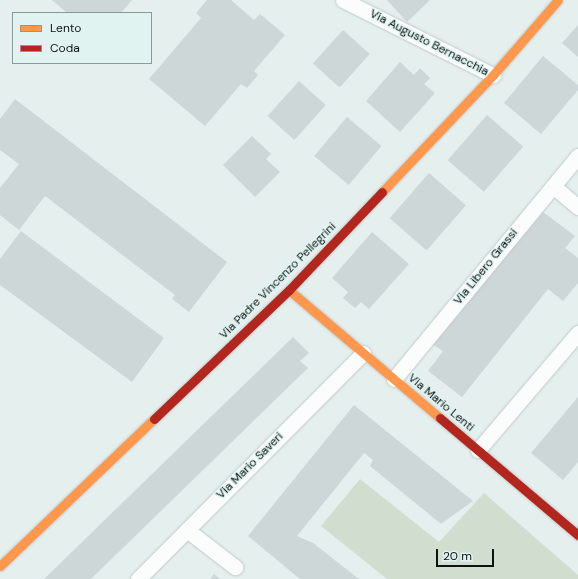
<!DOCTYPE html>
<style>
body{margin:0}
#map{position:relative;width:578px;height:579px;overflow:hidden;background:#e4efee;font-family:"DM Sans",sans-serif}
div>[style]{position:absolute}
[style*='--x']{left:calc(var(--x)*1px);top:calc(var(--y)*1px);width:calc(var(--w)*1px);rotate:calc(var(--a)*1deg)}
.green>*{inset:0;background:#d1decf}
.building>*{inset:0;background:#ced7d8;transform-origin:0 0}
.roads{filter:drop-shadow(0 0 1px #c1cac9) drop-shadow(0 0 1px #c1cac9)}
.street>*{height:15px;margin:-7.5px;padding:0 7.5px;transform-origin:7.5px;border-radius:7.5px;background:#fbfdfc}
.slow>*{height:9px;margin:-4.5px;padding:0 4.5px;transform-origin:4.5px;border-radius:4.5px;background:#ff974d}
.jam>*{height:9px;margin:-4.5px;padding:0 4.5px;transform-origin:4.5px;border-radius:4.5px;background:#b3261e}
span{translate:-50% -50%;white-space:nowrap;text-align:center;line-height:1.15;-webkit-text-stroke:3px #e0f3f1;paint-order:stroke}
.street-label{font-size:12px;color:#0c1312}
.legend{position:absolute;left:12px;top:12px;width:140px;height:52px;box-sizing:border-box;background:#e0f3f1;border:1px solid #8b9998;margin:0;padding:5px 7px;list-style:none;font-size:12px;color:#0c1312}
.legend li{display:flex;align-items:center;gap:8px;height:20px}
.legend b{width:20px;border:1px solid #8b9998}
.scale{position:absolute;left:436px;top:549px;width:58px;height:18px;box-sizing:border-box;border:2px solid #0c1312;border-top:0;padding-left:5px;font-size:12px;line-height:14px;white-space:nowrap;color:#0c1312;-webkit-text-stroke:3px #e0f3f1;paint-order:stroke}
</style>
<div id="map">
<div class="green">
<i style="clip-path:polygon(360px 479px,439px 542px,484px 493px,578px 575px,578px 579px,387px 579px,321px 526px)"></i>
</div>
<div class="building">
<i style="clip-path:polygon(52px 0,132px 0,121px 13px,67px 13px)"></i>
<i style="clip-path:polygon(207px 0,231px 0,254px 20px,260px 14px,285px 35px,254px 71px,258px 75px,247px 88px,241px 84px,205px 126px,149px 79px,201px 18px,196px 13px)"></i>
<i style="clip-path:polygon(387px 0,430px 0,407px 22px)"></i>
<i style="clip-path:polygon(578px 25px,578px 57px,562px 43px)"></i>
<i style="left:343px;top:30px;width:36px;height:45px;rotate:42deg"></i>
<i style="clip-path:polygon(543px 56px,578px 85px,578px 90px,541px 134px,504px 103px)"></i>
<i style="clip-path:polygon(400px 62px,414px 75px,420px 68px,430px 78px,424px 84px,435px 93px,400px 132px,366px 101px)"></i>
<i style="left:299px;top:81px;width:36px;height:47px;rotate:42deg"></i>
<i style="clip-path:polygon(15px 99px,227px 262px,189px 312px,172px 299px,175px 295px,45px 196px,19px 230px,0 215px,0 188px,19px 164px,0 150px,0 119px)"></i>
<i style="left:487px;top:115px;width:48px;height:60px;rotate:41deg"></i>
<i style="left:347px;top:117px;width:45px;height:51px;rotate:40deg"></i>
<i style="clip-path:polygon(252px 136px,271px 154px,266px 159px,280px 172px,255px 197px,223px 165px)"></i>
<i style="left:429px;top:173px;width:49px;height:60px;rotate:41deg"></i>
<i style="clip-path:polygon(543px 212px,575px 236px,565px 248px,578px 258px,578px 283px,563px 301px,548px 289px,462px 397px,428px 371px,443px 351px,432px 344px)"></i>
<i style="clip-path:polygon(21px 231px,164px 338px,132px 382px,0 285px,0 259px)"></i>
<i style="clip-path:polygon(372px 232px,409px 264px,369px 309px,361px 302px,355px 308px,343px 298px,348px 292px,332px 278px)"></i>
<i style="clip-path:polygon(293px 337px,309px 353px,300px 361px,308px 368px,91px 579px,44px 579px)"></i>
<i style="clip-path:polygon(578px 397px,578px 462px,563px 480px,531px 453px)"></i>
<i style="clip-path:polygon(354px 405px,473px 501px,441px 524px,370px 466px,373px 460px,364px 453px,297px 536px,313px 543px,359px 579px,300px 579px,248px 536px)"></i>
<i style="clip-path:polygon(214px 574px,220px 579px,210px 579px)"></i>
</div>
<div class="roads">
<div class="street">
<i style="--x:343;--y:0;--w:168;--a:26.6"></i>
<i style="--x:553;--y:186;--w:33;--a:40"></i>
<i style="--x:394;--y:379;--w:289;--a:-50.5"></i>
<i style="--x:478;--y:450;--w:154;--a:-49.5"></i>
<i style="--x:187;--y:530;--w:61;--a:37.6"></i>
<i style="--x:138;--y:579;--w:319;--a:-45.1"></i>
</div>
<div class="slow">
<i style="--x:382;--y:192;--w:161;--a:-46.5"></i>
<i style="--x:493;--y:75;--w:99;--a:-49.1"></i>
<i style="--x:289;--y:290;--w:198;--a:40.3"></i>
<i style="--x:0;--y:566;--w:213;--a:-43.7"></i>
</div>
<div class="jam">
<i style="--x:440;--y:418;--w:181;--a:40.3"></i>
<i style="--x:154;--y:419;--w:187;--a:-43.7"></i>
<i style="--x:289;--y:290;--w:135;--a:-46.5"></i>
</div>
</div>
<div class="street-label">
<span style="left:429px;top:43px;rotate:27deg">Via Augusto Bernacchia</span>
<span style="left:486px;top:267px;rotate:-51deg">Via Libero Grassi</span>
<span style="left:278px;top:281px;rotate:-45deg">Via Padre Vincenzo Pellegrini</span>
<span style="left:441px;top:403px;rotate:40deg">Via Mario Lenti</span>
<span style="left:250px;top:466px;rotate:-45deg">Via Mario Saveri</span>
</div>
<ul class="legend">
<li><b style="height:5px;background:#ff974d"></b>Lento</li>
<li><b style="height:5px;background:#b3261e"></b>Coda</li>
</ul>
<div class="scale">20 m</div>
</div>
